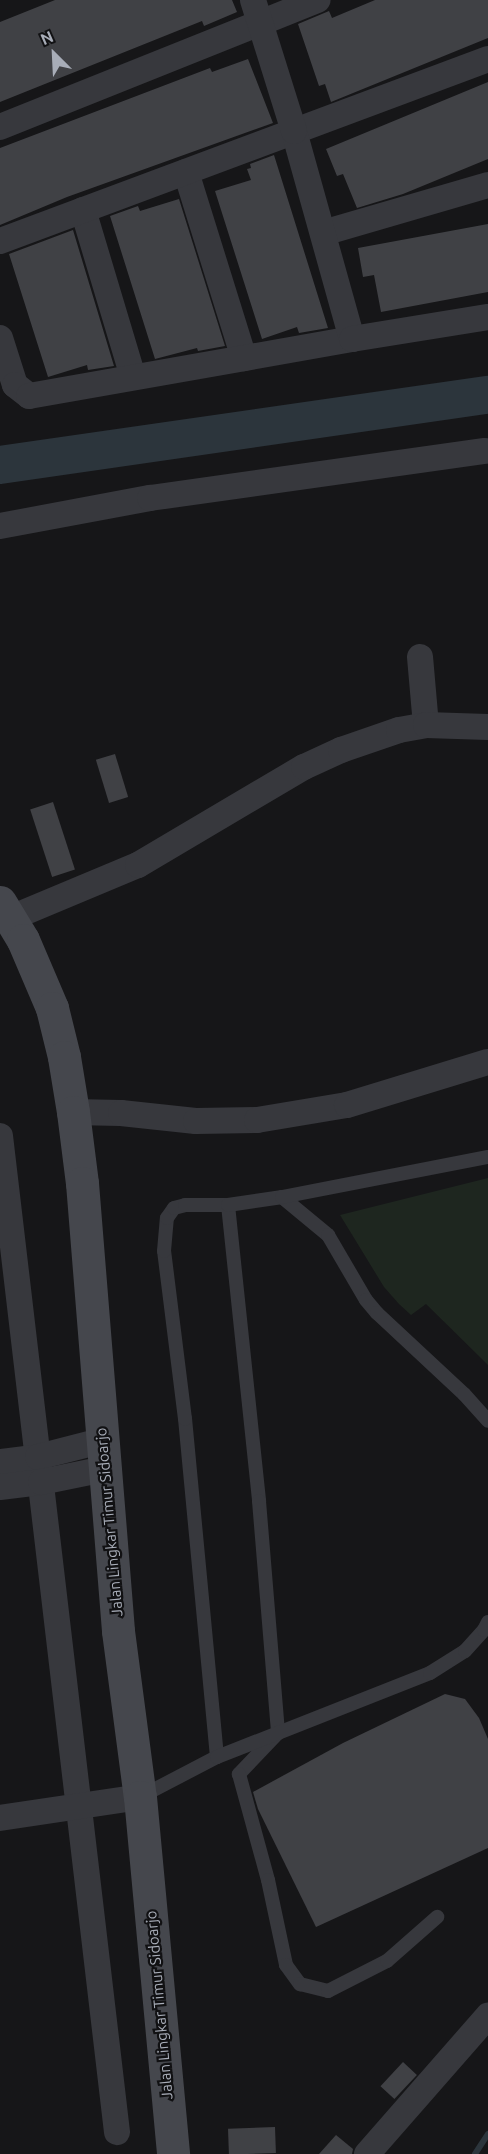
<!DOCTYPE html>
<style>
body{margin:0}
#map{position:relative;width:488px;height:2154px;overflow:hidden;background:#161618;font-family:Ubuntu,sans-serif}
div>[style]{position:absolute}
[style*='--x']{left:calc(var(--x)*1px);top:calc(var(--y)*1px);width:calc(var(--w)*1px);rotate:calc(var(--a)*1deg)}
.green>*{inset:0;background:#1e261f}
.stream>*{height:6px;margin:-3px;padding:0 3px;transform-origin:3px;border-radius:3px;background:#2c353c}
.river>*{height:38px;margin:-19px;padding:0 19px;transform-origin:19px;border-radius:19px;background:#2c353c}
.building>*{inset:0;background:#404145;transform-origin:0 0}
.lane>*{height:14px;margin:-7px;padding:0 7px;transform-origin:7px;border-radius:7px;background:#37383d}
.street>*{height:26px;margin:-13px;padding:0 13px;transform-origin:13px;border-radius:13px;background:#37383d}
.secondary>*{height:33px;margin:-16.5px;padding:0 16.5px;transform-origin:16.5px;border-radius:16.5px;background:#45474d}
span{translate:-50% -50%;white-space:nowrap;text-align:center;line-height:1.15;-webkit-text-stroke:4.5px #111113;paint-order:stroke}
.street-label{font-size:15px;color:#a8adb8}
.north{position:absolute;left:24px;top:24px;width:60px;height:60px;-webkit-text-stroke:4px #111113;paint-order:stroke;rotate:336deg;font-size:16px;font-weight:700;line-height:24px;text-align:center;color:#a8adb8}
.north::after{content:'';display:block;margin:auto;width:21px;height:27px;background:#a8adb8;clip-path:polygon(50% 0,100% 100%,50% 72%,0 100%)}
</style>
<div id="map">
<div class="green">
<i style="clip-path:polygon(488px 1178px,488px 1365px,426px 1304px,411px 1315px,399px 1304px,384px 1287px,340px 1215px)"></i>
</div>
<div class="stream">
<i style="--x:475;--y:2154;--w:24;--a:-57"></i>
</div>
<div class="river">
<i style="--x:0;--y:465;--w:493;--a:-8.2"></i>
</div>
<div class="building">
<i style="clip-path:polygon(55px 0,232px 0,237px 12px,204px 26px,202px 21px,0 102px,0 22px)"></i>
<i style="clip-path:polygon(375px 0,488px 0,488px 38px,331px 102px,325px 84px,319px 86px,298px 24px,329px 11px,332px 18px)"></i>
<i style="clip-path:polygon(248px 59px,273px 123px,67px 197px,0 225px,0 148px,210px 68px,212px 72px)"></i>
<i style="clip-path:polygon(488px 82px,488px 159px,403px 194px,357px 208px,343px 174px,337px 176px,326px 149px)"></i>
<i style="clip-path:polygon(274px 155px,328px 328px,299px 333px,297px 327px,262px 339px,215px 191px,251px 180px,247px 169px,251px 168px,250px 164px)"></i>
<i style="clip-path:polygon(179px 199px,225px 346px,198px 351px,197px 348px,155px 359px,110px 216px,138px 206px,140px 211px)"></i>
<i style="clip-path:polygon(488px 224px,488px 292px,381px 312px,374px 275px,363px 277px,358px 248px)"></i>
<i style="clip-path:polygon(73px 230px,114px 366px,88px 370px,87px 365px,48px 377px,9px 254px)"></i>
<i style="left:115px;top:754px;width:45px;height:20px;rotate:73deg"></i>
<i style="left:53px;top:802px;width:71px;height:24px;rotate:72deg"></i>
<i style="clip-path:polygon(445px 1694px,465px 1699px,479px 1718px,488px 1739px,488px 1848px,316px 1927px,258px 1809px,253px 1792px,343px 1743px)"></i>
<i style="left:403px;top:2062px;width:19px;height:33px;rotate:43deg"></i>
<i style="left:275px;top:2127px;width:26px;height:47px;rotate:88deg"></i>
<i style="clip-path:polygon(336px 2135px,353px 2149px,352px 2154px,319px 2154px)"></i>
</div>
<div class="lane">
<i style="--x:282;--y:1197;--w:60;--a:39.6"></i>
<i style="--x:328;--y:1235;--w:75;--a:59.7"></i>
<i style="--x:366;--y:1300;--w:17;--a:50"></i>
<i style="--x:377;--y:1313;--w:119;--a:43"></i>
<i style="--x:464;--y:1394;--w:36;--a:48"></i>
<i style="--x:228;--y:1205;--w:298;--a:84"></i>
<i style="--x:259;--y:1501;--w:233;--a:85.3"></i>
<i style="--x:278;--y:1733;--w:57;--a:133.6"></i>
<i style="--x:239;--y:1774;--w:110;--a:74.7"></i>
<i style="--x:268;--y:1880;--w:87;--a:78"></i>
<i style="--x:286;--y:1965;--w:24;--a:54"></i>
<i style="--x:300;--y:1984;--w:29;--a:14"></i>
<i style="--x:328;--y:1991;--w:66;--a:-27"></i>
<i style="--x:387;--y:1961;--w:67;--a:-41.3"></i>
<i style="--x:217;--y:1757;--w:340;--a:-95.4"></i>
<i style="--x:185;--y:1419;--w:169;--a:-97.1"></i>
<i style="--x:164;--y:1251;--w:33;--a:-85"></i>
<i style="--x:167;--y:1218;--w:12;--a:-55"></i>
<i style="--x:174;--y:1208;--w:11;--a:-15"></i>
<i style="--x:185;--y:1205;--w:43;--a:0"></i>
<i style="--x:228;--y:1205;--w:55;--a:-8.4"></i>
<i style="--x:282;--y:1197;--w:210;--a:-11"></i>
<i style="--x:140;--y:1797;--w:87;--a:-27.5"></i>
<i style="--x:217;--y:1757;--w:229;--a:-21.5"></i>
<i style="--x:430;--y:1673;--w:41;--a:-32.2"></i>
<i style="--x:465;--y:1651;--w:28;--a:-48"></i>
<i style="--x:484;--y:1630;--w:9;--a:-63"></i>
</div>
<div class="street">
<i style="--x:0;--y:127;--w:342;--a:-21.8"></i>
<i style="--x:186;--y:172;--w:195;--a:72.7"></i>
<i style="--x:83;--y:210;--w:174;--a:73.3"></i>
<i style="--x:323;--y:233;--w:172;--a:-16.2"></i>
<i style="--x:0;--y:241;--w:521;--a:-20.45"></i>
<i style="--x:0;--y:338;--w:49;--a:72.3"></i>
<i style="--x:15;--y:385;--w:18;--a:38"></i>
<i style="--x:29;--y:396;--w:328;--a:-10"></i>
<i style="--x:352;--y:339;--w:216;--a:-105.6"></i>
<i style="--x:294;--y:131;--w:137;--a:-107.4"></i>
<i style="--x:352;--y:339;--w:138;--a:-9.2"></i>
<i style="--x:0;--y:526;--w:153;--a:-10.6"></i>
<i style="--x:150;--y:498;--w:338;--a:-8"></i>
<i style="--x:420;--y:657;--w:68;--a:85"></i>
<i style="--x:11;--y:918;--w:138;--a:-22.7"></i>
<i style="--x:138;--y:865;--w:193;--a:-30.6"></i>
<i style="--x:304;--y:767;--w:41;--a:-24.7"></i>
<i style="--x:341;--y:750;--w:61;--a:-19"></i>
<i style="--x:399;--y:730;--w:27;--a:-10"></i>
<i style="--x:426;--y:725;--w:62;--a:1.8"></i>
<i style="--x:73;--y:1112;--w:48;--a:1.2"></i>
<i style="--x:121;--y:1113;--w:75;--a:6.1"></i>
<i style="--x:196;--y:1121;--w:61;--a:-0.9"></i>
<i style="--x:257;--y:1120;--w:91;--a:-9.5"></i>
<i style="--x:347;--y:1105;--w:147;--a:-17"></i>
<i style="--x:0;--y:1136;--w:1003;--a:83.3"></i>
<i style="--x:0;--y:1462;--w:38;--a:-7"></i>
<i style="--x:38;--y:1457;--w:65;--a:-14.3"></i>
<i style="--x:0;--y:1487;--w:41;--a:-7"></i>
<i style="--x:41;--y:1482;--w:65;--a:-11.5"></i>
<i style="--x:0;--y:1818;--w:142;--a:-8.5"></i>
<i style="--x:367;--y:2154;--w:184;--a:-48.8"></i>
</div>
<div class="secondary">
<i style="--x:0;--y:902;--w:44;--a:58.8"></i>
<i style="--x:23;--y:940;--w:74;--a:66.9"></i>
<i style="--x:52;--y:1008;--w:50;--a:76.2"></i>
<i style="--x:64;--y:1057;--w:56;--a:80.7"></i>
<i style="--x:73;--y:1112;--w:72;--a:82.8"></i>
<i style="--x:82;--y:1183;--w:449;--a:85.4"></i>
<i style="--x:118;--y:1631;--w:167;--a:82.5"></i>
<i style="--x:140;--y:1797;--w:359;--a:84.7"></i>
</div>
<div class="street-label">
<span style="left:109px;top:1522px;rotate:-95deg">Jalan Lingkar Timur Sidoarjo</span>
<span style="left:159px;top:2005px;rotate:-95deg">Jalan Lingkar Timur Sidoarjo</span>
</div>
<div class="north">N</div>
</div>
